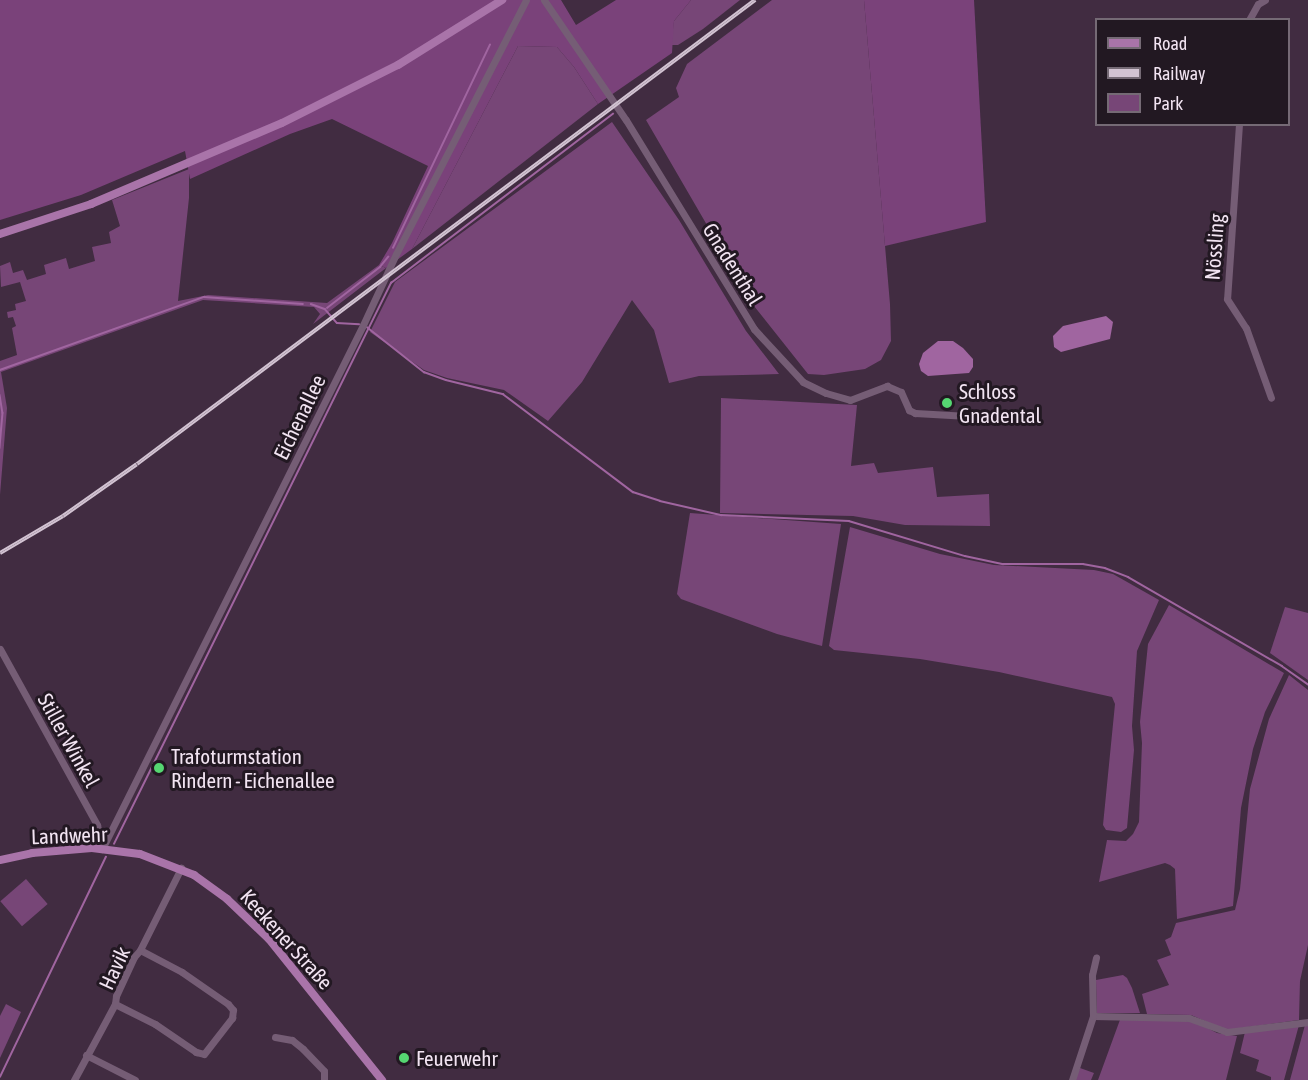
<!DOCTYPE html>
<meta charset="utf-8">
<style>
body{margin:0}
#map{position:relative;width:1308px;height:1080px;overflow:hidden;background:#412c41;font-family:"Asap Condensed",sans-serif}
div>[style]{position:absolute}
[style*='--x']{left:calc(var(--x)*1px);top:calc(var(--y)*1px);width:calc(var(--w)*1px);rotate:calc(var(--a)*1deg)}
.green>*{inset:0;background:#774677;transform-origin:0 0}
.forest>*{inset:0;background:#7a427a}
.water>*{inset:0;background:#a065a0}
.stream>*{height:1.5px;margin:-0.75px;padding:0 0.75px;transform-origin:0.75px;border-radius:0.75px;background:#a065a0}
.minor>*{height:7px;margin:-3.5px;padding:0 3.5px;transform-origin:3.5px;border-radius:3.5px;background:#755d75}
.major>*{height:8px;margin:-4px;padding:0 4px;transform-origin:4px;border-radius:4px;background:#a974a9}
.rail>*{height:4px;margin-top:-2px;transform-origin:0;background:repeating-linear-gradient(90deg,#221822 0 4.5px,#d2c3d2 0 9px);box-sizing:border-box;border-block:2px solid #d2c3d2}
.dots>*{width:16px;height:16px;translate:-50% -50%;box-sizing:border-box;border:3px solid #221822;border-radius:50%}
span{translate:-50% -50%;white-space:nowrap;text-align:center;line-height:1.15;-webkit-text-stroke:6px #221822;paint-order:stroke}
.street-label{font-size:21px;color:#f2e4f2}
.poi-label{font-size:21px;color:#f2e4f2}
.left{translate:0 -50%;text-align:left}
.legend{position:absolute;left:1095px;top:18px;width:195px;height:108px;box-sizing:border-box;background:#221822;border:2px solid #756a75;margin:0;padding:8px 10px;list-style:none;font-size:18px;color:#f2e4f2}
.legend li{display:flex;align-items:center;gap:12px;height:30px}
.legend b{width:30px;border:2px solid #756a75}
</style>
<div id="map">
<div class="green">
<i style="clip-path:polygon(691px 0,740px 0,703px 29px,678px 45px,671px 45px,674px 21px)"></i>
<i style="clip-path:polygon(772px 0,864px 0,890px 304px,891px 341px,881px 360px,865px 369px,824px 375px,808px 374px,754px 306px,646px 120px,679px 97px,676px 88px,687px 64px)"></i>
<i style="clip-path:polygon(518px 46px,557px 47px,574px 67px,598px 104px,412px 249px)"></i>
<i style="clip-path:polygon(612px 122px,679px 220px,746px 331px,779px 374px,699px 376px,669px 383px,654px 330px,632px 300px,582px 382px,548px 421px,504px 390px,447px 378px,424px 370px,370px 332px,395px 282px)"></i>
<i style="clip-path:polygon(189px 169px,189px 198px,178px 301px,208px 295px,327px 303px,379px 265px,386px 268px,313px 324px,320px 314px,314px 307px,203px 300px,1px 372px,7px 408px,0 495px,0 361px,17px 355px,12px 328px,16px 326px,13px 317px,8px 318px,7px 312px,16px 310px,15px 304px,26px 301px,20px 282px,1px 287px,0 266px,10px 262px,13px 273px,23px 270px,27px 280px,46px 274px,44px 265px,66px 258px,69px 269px,95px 261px,92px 247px,111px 243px,109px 232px,120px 226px,112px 200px)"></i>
<i style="clip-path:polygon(721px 398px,857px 405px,851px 466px,874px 463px,878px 473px,933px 467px,937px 497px,989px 494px,990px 526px,905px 525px,853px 516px,720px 513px)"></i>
<i style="clip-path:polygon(690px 513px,841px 524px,822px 646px,777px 634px,681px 599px,677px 594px)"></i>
<i style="clip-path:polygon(850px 527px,940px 554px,994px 565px,1094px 570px,1113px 574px,1159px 600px,1137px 651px,1132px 726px,1134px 750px,1127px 828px,1121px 832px,1106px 830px,1103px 825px,1115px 704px,1112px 697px,999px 672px,920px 659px,834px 650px,829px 646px)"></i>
<i style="clip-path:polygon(1169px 605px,1284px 673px,1265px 712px,1253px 749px,1241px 808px,1233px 906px,1177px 919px,1175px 869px,1170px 865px,1165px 863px,1099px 882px,1107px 840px,1126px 841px,1133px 834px,1139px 822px,1142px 743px,1140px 722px,1148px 644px)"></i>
<i style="clip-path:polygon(1285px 607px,1308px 613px,1308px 680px,1270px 653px)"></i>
<i style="clip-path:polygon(1289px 675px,1308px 690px,1308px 945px,1300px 981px,1299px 1020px,1226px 1030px,1191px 1015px,1147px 1014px,1142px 994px,1169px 985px,1157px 960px,1171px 955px,1165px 940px,1171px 937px,1176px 923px,1235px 910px,1240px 889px,1250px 789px,1269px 719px)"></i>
<i style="left:26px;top:879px;width:33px;height:34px;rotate:49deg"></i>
<i style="clip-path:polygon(1123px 975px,1127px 978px,1132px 988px,1140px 1013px,1097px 1013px,1096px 980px)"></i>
<i style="clip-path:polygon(6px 1004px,21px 1012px,0 1058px,0 1016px)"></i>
<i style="clip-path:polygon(1121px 1017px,1190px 1019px,1217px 1033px,1237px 1036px,1226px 1080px,1098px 1080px)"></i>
<i style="clip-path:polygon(1299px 1025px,1284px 1080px,1271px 1080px,1271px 1077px,1256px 1071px,1259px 1060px,1240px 1053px,1245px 1032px)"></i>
<i style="clip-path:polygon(1305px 1025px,1308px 1026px,1308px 1080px,1290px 1080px)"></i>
<i style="clip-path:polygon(1080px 1068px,1094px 1073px,1091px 1080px,1074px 1080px)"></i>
</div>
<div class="forest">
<i style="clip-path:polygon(0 0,561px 0,576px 25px,616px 0,691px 0,674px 21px,672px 53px,598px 104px,574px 67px,557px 47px,518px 46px,412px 249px,386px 268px,379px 265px,392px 243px,428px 166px,332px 119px,290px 134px,190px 179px,185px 151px,81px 195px,0 220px)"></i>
<i style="clip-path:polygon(864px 0,974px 0,986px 222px,885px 246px)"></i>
</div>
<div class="water">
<i style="clip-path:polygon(1106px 316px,1113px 322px,1110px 339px,1061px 352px,1054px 347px,1053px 336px,1063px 326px)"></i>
<i style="clip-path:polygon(938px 341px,953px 341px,963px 348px,973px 359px,973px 367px,969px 373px,928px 376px,921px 371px,919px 364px,923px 353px)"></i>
</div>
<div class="stream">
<i style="--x:393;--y:248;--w:225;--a:-64.5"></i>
<i style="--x:311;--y:304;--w:15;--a:20"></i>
<i style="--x:325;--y:309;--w:18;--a:49"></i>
<i style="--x:337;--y:323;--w:22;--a:3"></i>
<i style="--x:327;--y:308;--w:67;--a:-37.7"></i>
<i style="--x:380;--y:267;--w:13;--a:-51"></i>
<i style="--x:367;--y:327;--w:73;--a:38.3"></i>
<i style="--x:424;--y:372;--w:23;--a:20"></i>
<i style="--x:446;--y:380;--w:59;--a:13.8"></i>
<i style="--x:503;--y:394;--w:163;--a:37"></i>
<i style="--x:633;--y:492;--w:28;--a:18"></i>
<i style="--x:660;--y:501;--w:63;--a:12.9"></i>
<i style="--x:721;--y:515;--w:128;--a:2.7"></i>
<i style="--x:849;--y:521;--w:121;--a:16.8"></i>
<i style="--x:965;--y:556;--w:39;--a:12"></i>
<i style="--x:1003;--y:564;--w:80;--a:0"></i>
<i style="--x:1083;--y:564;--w:22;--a:10"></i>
<i style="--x:1105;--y:568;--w:25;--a:21"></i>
<i style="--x:1128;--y:577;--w:178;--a:30"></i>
<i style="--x:1282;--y:666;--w:32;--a:35"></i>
<i style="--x:0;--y:370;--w:217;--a:-19.7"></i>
<i style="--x:204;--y:297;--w:99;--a:4"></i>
<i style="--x:0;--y:395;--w:18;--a:81"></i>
<i style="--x:3;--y:413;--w:35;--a:95"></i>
<i style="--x:114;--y:844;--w:626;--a:-63.72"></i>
<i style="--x:391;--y:283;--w:279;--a:-37.3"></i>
<i style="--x:0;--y:1077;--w:244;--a:-64.3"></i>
</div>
<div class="minor">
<i style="--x:544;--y:0;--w:145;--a:55.7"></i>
<i style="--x:626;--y:120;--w:245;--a:58.5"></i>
<i style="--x:754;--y:329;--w:72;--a:47.2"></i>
<i style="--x:803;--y:382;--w:25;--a:26"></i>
<i style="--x:826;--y:393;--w:25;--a:16"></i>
<i style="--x:850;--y:400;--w:40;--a:-21"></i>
<i style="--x:887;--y:386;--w:15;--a:23"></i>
<i style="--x:901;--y:392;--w:20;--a:66"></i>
<i style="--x:909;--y:410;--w:7;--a:27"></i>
<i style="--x:915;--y:413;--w:53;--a:3.2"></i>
<i style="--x:1249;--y:20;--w:18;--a:-61"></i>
<i style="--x:1258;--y:4;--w:8;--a:-30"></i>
<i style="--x:1239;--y:124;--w:175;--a:93.9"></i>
<i style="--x:1227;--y:299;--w:35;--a:57"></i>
<i style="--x:1246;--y:328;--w:74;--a:70.3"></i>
<i style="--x:0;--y:649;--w:201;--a:61.1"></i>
<i style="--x:97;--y:825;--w:23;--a:77"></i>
<i style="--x:102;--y:849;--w:585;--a:-63.52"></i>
<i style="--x:363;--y:325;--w:78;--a:-65.1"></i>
<i style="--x:396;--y:254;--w:285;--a:-62.9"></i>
<i style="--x:115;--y:1004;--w:45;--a:26.6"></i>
<i style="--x:155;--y:1024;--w:50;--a:34.3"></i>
<i style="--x:196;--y:1052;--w:8;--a:14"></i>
<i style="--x:204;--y:1054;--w:46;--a:-52.1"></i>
<i style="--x:232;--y:1018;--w:8;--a:-83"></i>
<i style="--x:233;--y:1010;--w:8;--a:-130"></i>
<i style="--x:228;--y:1004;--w:56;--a:-145.2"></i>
<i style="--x:182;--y:972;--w:47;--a:-152.4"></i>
<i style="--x:1093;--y:1016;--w:96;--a:1.2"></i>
<i style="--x:1189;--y:1018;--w:40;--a:20.2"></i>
<i style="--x:1227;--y:1032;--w:82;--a:-7"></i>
<i style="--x:275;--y:1037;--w:17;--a:10"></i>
<i style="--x:292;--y:1040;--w:14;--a:39"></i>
<i style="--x:303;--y:1049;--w:30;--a:46"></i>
<i style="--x:324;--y:1071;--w:9;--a:90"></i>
<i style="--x:86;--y:1055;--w:55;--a:27"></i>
<i style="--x:74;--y:1080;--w:86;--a:-61.7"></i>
<i style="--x:115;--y:1004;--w:8;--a:-83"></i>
<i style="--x:116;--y:996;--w:43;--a:-65.2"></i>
<i style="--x:134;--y:957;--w:9;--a:-49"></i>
<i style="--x:140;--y:950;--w:92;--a:-63.4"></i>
<i style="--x:1072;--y:1080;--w:67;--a:-71.8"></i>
<i style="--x:1093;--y:1016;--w:41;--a:-91.4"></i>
<i style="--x:1092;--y:975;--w:18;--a:-77"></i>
</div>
<div class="major">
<i style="--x:0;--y:234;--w:96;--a:-18.2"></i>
<i style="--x:91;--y:204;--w:207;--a:-23"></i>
<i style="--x:282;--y:123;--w:130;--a:-26.6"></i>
<i style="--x:398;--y:65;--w:123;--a:-32"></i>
<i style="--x:0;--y:860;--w:33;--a:-12"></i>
<i style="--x:32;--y:853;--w:60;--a:-4.8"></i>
<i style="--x:92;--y:848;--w:48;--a:7.1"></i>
<i style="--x:140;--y:854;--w:58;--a:21.3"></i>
<i style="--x:194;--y:875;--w:41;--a:36"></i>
<i style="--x:227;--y:899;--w:58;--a:43.6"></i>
<i style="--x:269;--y:939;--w:181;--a:51.3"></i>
</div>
<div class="rail">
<i style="--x:0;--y:553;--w:73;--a:-30.4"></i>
<i style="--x:63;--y:516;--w:90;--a:-35.1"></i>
<i style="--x:137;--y:464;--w:773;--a:-36.9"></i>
</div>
<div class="dots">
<i style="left:947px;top:403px;background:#55d671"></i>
<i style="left:159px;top:768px;background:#55d671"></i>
<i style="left:404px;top:1058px;background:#55d671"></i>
</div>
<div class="street-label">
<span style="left:1214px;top:247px;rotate:-86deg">Nössling</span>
<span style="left:733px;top:264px;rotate:58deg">Gnadenthal</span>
<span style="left:299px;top:417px;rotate:-64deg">Eichenallee</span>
<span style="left:69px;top:740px;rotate:61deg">Stiller Winkel</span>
<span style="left:69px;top:835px;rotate:-2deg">Landwehr</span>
<span style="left:287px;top:939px;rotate:48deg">Keekener Straße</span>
<span style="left:114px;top:968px;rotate:-65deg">Havik</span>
</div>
<div class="poi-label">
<span class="left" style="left:959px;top:403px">Schloss<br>Gnadental</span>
<span class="left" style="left:171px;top:768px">Trafoturmstation<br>Rindern - Eichenallee</span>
<span class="left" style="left:416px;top:1058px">Feuerwehr</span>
</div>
<ul class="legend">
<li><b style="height:8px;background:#a974a9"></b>Road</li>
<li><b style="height:8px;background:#d2c3d2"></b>Railway</li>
<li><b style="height:16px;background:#774677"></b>Park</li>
</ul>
</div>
